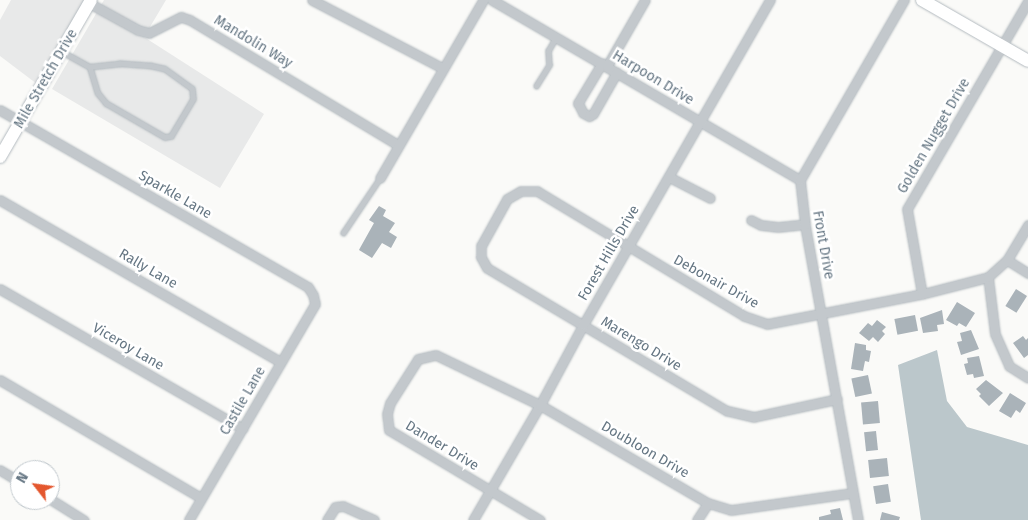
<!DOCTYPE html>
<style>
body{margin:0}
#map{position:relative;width:1028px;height:520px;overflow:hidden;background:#fafaf8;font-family:"Fira Sans",sans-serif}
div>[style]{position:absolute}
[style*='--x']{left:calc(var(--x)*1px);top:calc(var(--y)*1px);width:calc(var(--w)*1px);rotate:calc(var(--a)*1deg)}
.built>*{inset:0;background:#e8e9e9}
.water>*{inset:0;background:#bbc7cb}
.building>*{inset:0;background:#aab3b9;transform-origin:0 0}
.roads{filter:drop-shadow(0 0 1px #b3babf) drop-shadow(0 0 1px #b3babf)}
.lane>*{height:4.5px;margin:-2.25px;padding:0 2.25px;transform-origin:2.25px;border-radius:2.25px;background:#c3c8cc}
.street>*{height:9px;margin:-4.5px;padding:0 4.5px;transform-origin:4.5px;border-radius:4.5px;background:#c3c8cc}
.secondary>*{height:12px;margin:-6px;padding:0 6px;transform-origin:6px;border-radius:6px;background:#fff}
span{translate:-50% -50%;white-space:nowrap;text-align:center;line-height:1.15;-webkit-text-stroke:5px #fff;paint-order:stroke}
.street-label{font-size:14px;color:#657683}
.north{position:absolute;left:10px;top:460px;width:50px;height:50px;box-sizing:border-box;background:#fff;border:1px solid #c1c8cd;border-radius:50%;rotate:300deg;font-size:14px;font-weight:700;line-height:20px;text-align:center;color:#657683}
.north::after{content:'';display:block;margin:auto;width:18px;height:22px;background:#e4572e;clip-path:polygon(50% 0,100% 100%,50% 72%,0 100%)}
</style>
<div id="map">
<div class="built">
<i style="clip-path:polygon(11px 0,85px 0,37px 84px,0 56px,0 20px)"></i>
<i style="clip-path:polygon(104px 0,166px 0,144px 37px,264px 114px,220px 188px,52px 89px)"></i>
</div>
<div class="water">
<i style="clip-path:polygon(937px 350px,947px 401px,967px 427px,1028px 445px,1028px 520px,921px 520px,898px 365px)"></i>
</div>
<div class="building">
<i style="clip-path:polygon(379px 206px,386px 210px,383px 216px,395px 223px,389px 232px,397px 237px,391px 248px,382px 243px,372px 258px,359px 250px,360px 248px,374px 223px,369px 220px)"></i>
<i style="left:1016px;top:289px;width:13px;height:20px;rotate:32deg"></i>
<i style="clip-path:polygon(957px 302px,975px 313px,966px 327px,959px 323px,957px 326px,946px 320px)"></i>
<i style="clip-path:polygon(942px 310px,944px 324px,937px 325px,938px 331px,923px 333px,920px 318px)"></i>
<i style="left:915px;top:315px;width:16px;height:21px;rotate:79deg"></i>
<i style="clip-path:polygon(877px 320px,886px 327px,882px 331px,885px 334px,878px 342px,873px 337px,869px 341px,859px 333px,868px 323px,872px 326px)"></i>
<i style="clip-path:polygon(971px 330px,979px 349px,961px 355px,957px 342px,962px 341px,960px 333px)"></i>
<i style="clip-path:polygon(1023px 336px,1026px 340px,1028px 338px,1028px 355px,1024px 358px,1013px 343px)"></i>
<i style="clip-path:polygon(855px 343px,866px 345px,866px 350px,871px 351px,869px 362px,865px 361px,863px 371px,851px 369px)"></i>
<i style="clip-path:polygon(979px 356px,984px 376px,974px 378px,973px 374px,967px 375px,964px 364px,968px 363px,967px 358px)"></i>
<i style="left:868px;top:375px;width:19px;height:17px;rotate:78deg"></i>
<i style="clip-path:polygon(986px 380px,1003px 393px,989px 406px,979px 396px,981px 394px,976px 389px)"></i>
<i style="clip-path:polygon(1010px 393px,1026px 403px,1020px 413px,1016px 410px,1011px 418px,999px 411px)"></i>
<i style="left:878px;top:401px;width:22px;height:17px;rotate:85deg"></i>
<i style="left:876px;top:431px;width:19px;height:12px;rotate:84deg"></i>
<i style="left:887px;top:458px;width:18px;height:19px;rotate:84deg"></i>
<i style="left:888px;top:484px;width:18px;height:15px;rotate:81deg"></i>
<i style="clip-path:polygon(840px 508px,843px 520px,819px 520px,819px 517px,831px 514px,830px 510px)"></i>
<i style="clip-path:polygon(882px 512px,900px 517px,899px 520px,880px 520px)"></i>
</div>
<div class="roads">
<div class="lane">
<i style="--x:63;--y:52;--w:31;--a:29"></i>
<i style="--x:90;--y:67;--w:27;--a:73"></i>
<i style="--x:98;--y:93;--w:13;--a:51"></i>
<i style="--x:106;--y:103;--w:68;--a:30"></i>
<i style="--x:165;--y:137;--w:6;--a:-9"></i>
<i style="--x:171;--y:136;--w:43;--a:-59.3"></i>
<i style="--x:193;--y:99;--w:10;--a:-96"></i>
<i style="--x:192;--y:89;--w:34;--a:-144"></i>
<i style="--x:164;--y:69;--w:13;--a:-167"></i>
<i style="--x:151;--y:66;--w:31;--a:-176"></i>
<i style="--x:120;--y:64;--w:30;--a:174"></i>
<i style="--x:536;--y:86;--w:25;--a:-58"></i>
<i style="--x:549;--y:65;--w:14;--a:-94"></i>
<i style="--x:548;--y:51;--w:16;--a:-60"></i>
<i style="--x:343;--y:233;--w:66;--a:-56.1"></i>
</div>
<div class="street">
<i style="--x:312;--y:0;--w:147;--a:27.6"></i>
<i style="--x:492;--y:0;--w:357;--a:30.3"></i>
<i style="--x:89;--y:3;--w:56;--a:28.9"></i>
<i style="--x:138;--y:30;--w:11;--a:15"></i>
<i style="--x:149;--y:33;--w:36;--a:-27"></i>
<i style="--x:181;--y:17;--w:9;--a:18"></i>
<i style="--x:190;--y:20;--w:243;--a:31"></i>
<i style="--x:602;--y:63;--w:47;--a:121"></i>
<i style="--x:578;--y:103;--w:11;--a:63"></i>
<i style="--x:583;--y:113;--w:7;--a:27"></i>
<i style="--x:589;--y:116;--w:4;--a:-27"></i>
<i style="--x:593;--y:114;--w:48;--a:-60.3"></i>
<i style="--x:607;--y:66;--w:76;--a:-60.1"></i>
<i style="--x:0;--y:110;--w:355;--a:29.9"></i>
<i style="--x:308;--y:287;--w:9;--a:58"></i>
<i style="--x:313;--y:295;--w:9;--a:77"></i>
<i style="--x:315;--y:304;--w:250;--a:120.3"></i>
<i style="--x:669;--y:177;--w:46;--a:27.1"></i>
<i style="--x:380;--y:178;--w:206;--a:-59.9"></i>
<i style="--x:0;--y:200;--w:324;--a:30"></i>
<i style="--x:751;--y:220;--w:11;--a:27"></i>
<i style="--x:761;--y:225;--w:17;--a:7"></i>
<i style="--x:778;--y:227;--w:27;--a:-6"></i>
<i style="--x:1007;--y:260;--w:25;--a:32"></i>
<i style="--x:988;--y:277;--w:57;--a:83"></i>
<i style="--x:995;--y:334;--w:35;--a:66"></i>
<i style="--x:1009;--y:366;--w:22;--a:32"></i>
<i style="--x:0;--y:289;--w:280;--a:29.9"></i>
<i style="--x:922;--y:294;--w:86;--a:-100"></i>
<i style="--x:907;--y:209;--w:241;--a:-59.8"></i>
<i style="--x:0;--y:380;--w:233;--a:30.4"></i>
<i style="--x:837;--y:399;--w:85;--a:167.8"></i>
<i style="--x:754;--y:417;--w:28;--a:-167"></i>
<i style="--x:727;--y:411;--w:279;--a:-149.2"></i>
<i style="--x:487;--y:268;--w:13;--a:-119"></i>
<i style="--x:481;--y:257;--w:11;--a:-90"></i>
<i style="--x:481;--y:246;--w:54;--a:-61"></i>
<i style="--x:507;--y:199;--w:16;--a:-30"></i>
<i style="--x:521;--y:191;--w:16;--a:0"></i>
<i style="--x:537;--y:191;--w:242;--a:31.1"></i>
<i style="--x:744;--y:316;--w:24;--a:19"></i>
<i style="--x:767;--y:324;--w:158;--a:-11"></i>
<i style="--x:922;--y:294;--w:68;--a:-14.4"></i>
<i style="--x:988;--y:277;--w:25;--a:-42"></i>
<i style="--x:1007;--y:260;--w:41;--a:-59"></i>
<i style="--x:0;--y:470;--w:23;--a:31"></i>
<i style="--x:50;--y:499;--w:40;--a:32"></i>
<i style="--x:327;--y:520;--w:15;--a:-58"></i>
<i style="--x:335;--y:507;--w:8;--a:-7"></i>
<i style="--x:343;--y:506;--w:34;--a:24"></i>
<i style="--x:473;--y:520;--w:133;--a:-59.8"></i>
<i style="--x:540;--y:405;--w:91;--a:-61.7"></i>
<i style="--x:583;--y:325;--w:375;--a:-60.1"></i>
<i style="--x:540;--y:520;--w:176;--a:-149.2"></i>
<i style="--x:389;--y:430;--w:16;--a:-97"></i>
<i style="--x:387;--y:414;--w:11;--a:-75"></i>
<i style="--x:390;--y:403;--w:52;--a:-57.5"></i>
<i style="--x:418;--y:359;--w:18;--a:-13"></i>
<i style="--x:436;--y:355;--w:115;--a:25.7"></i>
<i style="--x:540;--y:405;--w:194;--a:30.3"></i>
<i style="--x:708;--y:503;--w:24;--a:17"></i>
<i style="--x:731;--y:510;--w:122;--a:-8"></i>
<i style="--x:697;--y:520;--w:20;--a:-57"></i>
<i style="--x:858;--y:520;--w:301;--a:-100.2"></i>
<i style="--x:805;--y:224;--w:44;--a:-96.5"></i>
<i style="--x:800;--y:180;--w:208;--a:-60"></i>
</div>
<div class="secondary">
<i style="--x:922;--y:0;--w:122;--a:29.9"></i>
<i style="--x:0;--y:157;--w:181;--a:-59.9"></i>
</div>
</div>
<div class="street-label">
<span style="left:253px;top:42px;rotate:31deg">Mandolin Way</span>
<span style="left:653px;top:78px;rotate:31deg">Harpoon Drive</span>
<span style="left:46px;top:79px;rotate:-60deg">Mile Stretch Drive</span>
<span style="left:934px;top:136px;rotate:-60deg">Golden Nugget Drive</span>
<span style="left:175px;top:195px;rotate:30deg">Sparkle Lane</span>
<span style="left:823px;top:245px;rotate:80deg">Front Drive</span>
<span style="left:609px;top:253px;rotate:-60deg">Forest Hills Drive</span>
<span style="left:148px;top:269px;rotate:30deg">Rally Lane</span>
<span style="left:716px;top:282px;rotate:29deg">Debonair Drive</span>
<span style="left:641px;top:344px;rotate:31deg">Marengo Drive</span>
<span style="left:128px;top:347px;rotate:30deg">Viceroy Lane</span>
<span style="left:243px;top:401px;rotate:-60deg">Castile Lane</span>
<span style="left:442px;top:446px;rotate:31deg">Dander Drive</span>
<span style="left:645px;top:450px;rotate:30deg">Doubloon Drive</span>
</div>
<div class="north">N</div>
</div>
